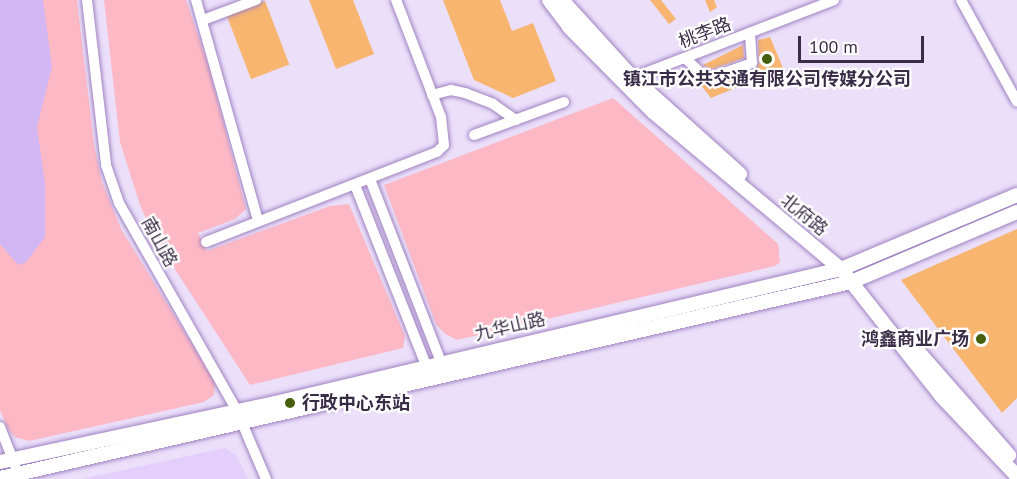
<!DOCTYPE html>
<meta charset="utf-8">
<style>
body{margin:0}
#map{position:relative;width:1017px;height:479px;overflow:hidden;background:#ebdffa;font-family:"PT Sans","Noto Sans SC",sans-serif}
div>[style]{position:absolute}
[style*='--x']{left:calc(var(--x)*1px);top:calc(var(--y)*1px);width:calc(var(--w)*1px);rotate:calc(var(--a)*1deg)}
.built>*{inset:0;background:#e4cffc}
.green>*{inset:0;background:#fcb8c5}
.water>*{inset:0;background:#d3b6f4}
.building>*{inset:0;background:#f7b570;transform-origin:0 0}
.roads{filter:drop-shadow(0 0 2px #a082c1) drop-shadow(0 0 2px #a082c1)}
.minor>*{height:10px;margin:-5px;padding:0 5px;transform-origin:5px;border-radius:5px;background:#fff}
.major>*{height:14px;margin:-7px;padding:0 7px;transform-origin:7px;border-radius:7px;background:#fff}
.dots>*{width:16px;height:16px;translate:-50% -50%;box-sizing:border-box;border:3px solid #fff;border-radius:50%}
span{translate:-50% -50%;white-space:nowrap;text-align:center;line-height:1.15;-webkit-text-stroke:4.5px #fff;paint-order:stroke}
.street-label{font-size:18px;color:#392c47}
.poi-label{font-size:18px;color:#392c47;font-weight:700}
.right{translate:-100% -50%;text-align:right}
.left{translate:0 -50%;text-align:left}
.scale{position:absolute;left:798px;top:36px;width:126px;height:27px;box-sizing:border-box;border:3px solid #392c47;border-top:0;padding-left:8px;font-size:18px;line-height:21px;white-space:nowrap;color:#392c47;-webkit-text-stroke:4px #fff;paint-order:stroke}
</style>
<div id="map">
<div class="built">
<i style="clip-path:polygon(225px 448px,236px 455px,248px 479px,82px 479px)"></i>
</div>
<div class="green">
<i style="clip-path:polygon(0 0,77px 0,94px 145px,102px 182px,121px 229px,215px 382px,214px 395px,204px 402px,29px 441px,15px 437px,8px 429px,0 410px)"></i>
<i style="clip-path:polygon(104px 0,186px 0,209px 68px,246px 209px,235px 219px,198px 233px,207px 251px,330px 206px,349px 204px,405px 336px,403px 348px,250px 385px,160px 246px,141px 208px,120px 142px)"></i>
<i style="clip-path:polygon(613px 98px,778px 244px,780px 262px,775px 266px,457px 340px,445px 334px,436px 324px,384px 185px)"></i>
</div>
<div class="water">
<i style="clip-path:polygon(0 0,43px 0,52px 67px,37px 127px,45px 184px,45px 237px,26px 262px,18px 265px,0 244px)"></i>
</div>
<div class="building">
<i style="clip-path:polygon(309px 0,353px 0,374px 54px,336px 69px)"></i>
<i style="clip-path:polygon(443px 0,500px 0,512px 31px,533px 23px,556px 81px,513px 98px,474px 80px)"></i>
<i style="clip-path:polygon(650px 0,661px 0,676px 19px,669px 24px)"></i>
<i style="clip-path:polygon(705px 0,714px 0,717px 7px,710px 12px)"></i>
<i style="left:265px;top:1px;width:68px;height:41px;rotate:69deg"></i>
<i style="clip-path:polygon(770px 37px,783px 68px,711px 98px,697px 80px,714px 84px,755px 70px,759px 63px,758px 40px)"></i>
<i style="clip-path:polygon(743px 45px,744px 58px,712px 69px,703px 65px)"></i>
<i style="clip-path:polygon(1017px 229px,1017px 398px,1002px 413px,901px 280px)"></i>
</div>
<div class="roads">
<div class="minor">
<i style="--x:87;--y:0;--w:166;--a:83.4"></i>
<i style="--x:106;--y:165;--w:40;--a:71.1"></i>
<i style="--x:119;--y:203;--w:239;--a:60.4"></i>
<i style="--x:237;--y:411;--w:74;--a:66.9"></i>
<i style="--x:196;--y:0;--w:230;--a:74.3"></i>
<i style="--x:961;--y:0;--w:116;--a:61.2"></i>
<i style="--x:203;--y:20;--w:57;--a:-20.7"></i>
<i style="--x:685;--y:58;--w:25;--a:43"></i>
<i style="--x:703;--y:75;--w:9;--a:13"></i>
<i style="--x:712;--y:77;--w:42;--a:-19.3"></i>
<i style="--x:752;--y:63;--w:30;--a:-94"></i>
<i style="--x:627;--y:80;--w:222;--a:-21.1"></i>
<i style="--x:432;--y:95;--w:20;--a:-15"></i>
<i style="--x:451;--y:90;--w:14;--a:12"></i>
<i style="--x:465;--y:93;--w:30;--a:21"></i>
<i style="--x:493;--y:104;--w:28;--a:35"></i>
<i style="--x:474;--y:135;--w:96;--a:-20.1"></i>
<i style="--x:370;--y:179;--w:196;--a:68.8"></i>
<i style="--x:355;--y:185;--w:193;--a:68.5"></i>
<i style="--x:206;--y:242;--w:248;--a:-21.3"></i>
<i style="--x:437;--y:152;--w:10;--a:-45"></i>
<i style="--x:444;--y:145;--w:28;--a:-96"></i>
<i style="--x:441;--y:117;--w:125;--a:-111"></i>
<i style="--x:0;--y:427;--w:41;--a:68.5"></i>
</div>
<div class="major">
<i style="--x:549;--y:0;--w:34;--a:53"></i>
<i style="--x:569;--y:27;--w:120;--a:45.3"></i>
<i style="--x:653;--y:112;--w:245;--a:39.9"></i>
<i style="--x:841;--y:269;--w:163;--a:51.7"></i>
<i style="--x:942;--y:397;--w:109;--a:46.5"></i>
<i style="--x:562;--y:0;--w:105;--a:47.7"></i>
<i style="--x:633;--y:78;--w:144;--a:41.9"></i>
<i style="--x:917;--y:350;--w:140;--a:48.8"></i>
<i style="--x:0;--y:462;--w:281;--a:-12.1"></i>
<i style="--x:275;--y:403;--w:582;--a:-13.32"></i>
<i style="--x:841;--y:269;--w:191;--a:-22.8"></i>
<i style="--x:0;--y:478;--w:873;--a:-12.97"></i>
<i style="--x:851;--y:282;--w:180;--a:-22.9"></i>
</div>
</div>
<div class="dots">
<i style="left:767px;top:59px;background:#465f0d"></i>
<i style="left:981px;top:339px;background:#465f0d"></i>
<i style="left:290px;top:403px;background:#465f0d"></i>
</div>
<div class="street-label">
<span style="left:705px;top:33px;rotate:-21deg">桃李路</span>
<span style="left:804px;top:215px;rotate:39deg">北府路</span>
<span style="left:159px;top:242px;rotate:61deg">南山路</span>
<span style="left:510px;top:327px;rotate:-13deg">九华山路</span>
</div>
<div class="poi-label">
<span style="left:767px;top:79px">镇江市公共交通有限公司传媒分公司</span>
<span class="right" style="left:969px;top:339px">鸿鑫商业广场</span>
<span class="left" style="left:302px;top:403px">行政中心东站</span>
</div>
<div class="scale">100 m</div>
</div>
